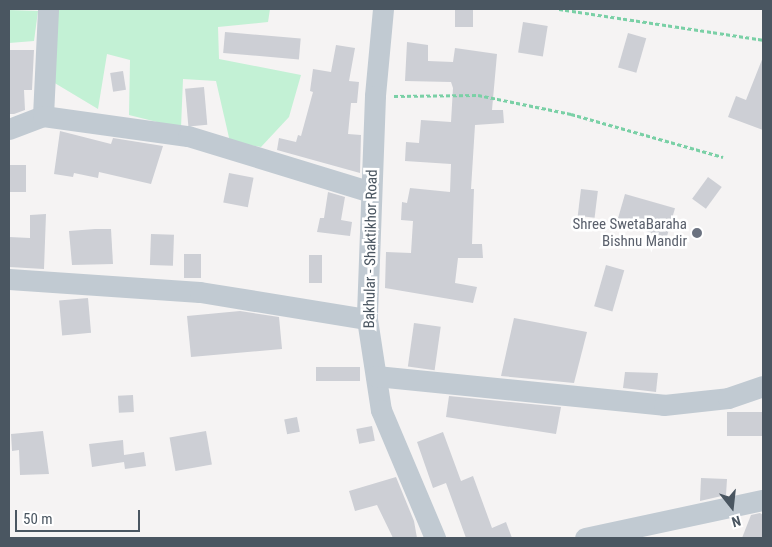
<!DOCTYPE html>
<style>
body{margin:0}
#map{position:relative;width:772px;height:547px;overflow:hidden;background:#f5f3f3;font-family:"Roboto Condensed",sans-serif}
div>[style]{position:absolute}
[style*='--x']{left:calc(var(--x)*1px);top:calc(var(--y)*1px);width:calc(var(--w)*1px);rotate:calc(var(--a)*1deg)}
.green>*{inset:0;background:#c3f1d5}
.building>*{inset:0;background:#cdcfd5;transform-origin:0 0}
.path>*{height:3px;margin-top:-1.5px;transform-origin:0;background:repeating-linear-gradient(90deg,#7ad0a6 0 4px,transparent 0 6.5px)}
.minor>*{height:21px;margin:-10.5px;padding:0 10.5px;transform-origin:10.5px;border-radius:10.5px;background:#c1cad2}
.dots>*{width:14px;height:14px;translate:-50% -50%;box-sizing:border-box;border:2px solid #fff;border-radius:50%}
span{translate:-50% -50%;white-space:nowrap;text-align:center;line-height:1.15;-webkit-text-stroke:5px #fff;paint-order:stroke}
.worship-label{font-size:15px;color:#5b616d}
.right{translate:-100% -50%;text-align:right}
.street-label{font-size:15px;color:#4a5661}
.frame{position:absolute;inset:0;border:10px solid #4a5661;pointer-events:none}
.north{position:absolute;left:707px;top:482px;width:50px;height:50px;-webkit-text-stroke:4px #fff;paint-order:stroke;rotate:164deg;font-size:14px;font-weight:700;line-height:20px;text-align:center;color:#4a5661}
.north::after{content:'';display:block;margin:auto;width:18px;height:22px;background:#4a5661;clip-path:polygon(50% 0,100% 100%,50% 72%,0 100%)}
.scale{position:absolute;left:15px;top:510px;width:125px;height:22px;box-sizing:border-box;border:2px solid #4a5661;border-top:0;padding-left:6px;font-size:15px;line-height:18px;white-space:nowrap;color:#4a5661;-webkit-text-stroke:4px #fff;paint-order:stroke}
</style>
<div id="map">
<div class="green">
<i style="clip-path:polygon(56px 9px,270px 9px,268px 22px,218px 27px,219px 59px,301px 75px,289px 117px,261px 147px,230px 142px,216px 81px,183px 79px,181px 128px,129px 115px,130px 60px,107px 54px,98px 109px,53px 82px)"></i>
<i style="clip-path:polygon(9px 10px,38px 11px,34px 41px,9px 43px)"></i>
</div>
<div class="building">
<i style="left:455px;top:9px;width:18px;height:18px"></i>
<i style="left:523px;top:22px;width:25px;height:31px;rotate:9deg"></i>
<i style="left:225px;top:32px;width:76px;height:21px;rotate:5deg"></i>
<i style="left:628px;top:33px;width:19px;height:36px;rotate:16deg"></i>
<i style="clip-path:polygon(407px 42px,428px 45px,428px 61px,453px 62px,455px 48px,497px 54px,492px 110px,503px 110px,504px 123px,475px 125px,471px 189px,474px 189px,472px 244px,482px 244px,483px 258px,458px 258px,455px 283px,477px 287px,473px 303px,385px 288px,386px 252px,411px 253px,413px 221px,401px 220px,402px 202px,407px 203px,410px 188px,450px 192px,451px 164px,405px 161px,406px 142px,419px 143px,421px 120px,451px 122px,453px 88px,451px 82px,405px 81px)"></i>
<i style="clip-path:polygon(336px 45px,355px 48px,349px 81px,359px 82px,357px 103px,351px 103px,348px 134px,361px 135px,360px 173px,277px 150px,279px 138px,296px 142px,298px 135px,301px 136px,313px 92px,310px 91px,313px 69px,331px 72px)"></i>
<i style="clip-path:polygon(9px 50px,34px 50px,32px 90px,24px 90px,25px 110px,14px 114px,10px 114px)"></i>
<i style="clip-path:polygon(763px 57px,763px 130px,728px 117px,736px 96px,746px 100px)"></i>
<i style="left:123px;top:71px;width:19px;height:13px;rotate:81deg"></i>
<i style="left:204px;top:87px;width:38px;height:19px;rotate:85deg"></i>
<i style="clip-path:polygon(60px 131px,111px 144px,113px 138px,163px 146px,151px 184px,99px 172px,98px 178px,74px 173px,73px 177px,54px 174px)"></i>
<i style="left:9px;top:165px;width:17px;height:27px"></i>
<i style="left:229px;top:173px;width:25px;height:30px;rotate:11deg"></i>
<i style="left:708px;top:177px;width:17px;height:27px;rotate:36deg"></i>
<i style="left:581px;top:189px;width:17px;height:27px;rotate:7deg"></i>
<i style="clip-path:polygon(328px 192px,345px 197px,341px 220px,352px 222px,350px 236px,317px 232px,320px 218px,324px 218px)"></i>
<i style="left:625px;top:194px;width:52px;height:30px;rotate:16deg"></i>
<i style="clip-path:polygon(46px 214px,44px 269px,9px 267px,9px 237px,30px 238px,30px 215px)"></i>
<i style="clip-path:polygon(95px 229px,111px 229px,113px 264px,72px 265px,69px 231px)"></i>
<i style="left:151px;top:234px;width:23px;height:31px;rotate:2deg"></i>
<i style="left:184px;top:254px;width:17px;height:24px"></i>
<i style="left:309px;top:255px;width:13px;height:28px"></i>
<i style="left:606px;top:265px;width:19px;height:43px;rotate:16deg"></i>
<i style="left:88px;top:298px;width:35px;height:29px;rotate:85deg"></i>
<i style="clip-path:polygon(240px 311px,279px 317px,282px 349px,191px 357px,187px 316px)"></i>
<i style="clip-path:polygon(514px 318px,587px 332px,574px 383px,501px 376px)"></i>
<i style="left:414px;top:323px;width:27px;height:44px;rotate:8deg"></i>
<i style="left:360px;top:367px;width:14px;height:44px;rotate:90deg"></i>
<i style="clip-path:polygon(625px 372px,658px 373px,656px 392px,623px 388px)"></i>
<i style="left:133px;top:395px;width:17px;height:15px;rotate:87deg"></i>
<i style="clip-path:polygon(449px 396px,561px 407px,556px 434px,446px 417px)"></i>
<i style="left:763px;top:412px;width:24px;height:36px;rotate:90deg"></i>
<i style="left:297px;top:417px;width:15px;height:13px;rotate:79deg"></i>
<i style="left:372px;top:426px;width:15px;height:16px;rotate:79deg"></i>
<i style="clip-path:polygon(43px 431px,49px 474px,20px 475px,19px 450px,12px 451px,11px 434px)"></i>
<i style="left:206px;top:431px;width:34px;height:37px;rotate:80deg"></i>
<i style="clip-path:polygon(443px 432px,461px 481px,473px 476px,492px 528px,506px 522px,512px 538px,466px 538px,446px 483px,433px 488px,417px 442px)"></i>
<i style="clip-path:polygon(123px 440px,124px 455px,144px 452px,146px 466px,125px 469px,124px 462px,92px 467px,89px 444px)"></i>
<i style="clip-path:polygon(396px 477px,414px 521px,417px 538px,393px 538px,377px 505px,355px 511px,349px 491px)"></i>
<i style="clip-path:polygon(701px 478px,727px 479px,726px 495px,700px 501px)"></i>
<i style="clip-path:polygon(760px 513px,763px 515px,763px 538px,742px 538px,751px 515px)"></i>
</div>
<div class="path">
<i style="--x:559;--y:9;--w:206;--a:8.6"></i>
<i style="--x:394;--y:96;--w:84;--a:-0.7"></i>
<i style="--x:478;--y:95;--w:95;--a:11.5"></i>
<i style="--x:571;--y:114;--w:158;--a:15.8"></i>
</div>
<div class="minor">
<i style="--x:383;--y:9;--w:87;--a:95.3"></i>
<i style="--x:375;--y:96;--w:223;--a:92.1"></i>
<i style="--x:367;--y:319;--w:92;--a:81.3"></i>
<i style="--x:381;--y:410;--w:139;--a:67.1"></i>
<i style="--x:43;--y:116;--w:107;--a:-87.3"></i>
<i style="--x:9;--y:129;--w:36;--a:-21"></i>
<i style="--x:43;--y:116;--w:146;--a:7.9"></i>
<i style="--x:188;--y:136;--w:191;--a:17"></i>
<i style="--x:9;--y:279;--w:191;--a:3.9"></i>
<i style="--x:200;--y:292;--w:169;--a:9.2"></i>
<i style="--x:376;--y:376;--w:289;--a:5.7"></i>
<i style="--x:664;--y:405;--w:64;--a:-6.2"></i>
<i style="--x:728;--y:398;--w:37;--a:-19"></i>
<i style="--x:585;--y:538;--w:182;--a:-12.1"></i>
</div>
<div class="dots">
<i style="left:697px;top:233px;background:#6b7280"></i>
</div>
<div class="worship-label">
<span class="right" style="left:687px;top:233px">Shree SwetaBaraha<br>Bishnu Mandir</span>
</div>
<div class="street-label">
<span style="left:371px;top:249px;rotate:-89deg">Bakhular - Shaktikhor Road</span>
</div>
<div class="frame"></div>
<div class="north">N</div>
<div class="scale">50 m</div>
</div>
